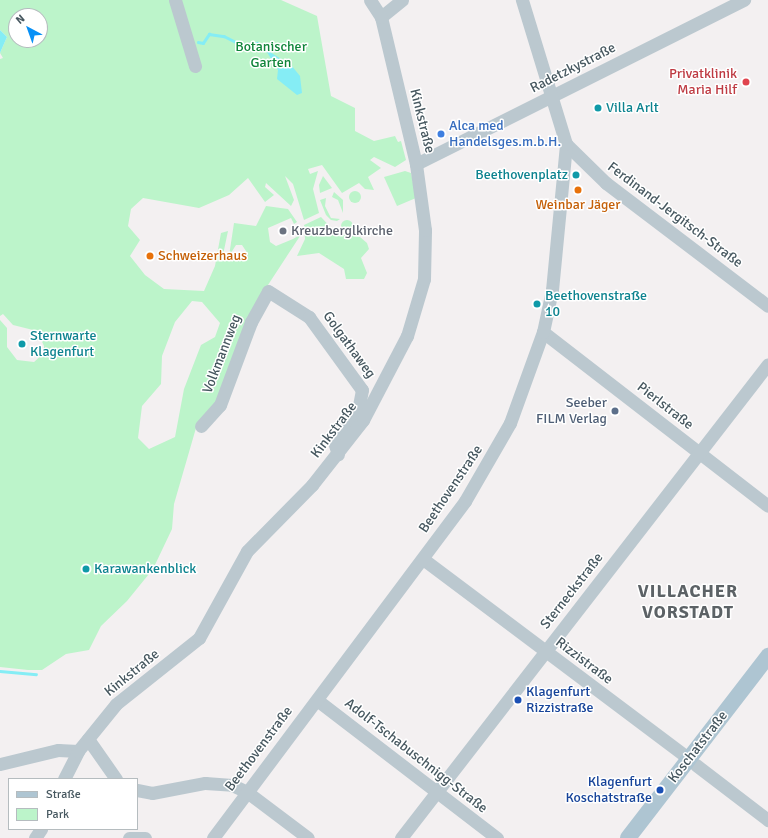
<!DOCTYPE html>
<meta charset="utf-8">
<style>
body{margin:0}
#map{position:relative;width:768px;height:838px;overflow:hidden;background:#f3f0f1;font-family:Signika,sans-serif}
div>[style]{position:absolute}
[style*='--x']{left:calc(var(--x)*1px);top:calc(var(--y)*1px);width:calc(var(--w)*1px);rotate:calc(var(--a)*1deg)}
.green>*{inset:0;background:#bcf4ca}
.round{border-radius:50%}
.water>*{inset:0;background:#85edf5}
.stream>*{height:2.5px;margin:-1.25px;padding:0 1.25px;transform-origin:1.25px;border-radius:1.25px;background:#85edf5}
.minor>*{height:13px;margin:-6.5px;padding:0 6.5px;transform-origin:6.5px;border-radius:6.5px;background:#bbc8cf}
.major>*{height:16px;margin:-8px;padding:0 8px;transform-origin:8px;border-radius:8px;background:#aec5d2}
.dots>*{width:11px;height:11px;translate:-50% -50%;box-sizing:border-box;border:2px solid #fff;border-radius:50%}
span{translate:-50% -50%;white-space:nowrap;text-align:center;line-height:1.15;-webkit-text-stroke:3px #fff;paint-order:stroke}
.park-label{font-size:14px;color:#0f8439}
.street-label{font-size:14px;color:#475860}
.health-label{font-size:14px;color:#be3a42}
.right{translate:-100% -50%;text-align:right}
.culture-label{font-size:14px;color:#0d838f}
.left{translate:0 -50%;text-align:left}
.shop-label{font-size:14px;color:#366cbe}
.food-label{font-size:14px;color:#c56008}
.worship-label{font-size:14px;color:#5b616d}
.service-label{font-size:14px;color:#4e5e75}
.transit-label{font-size:14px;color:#164399}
.district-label{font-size:18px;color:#5c6266;font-weight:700;letter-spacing:1px}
.legend{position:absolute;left:8px;top:778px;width:130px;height:52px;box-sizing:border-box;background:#fff;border:1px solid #b5bcbf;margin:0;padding:5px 7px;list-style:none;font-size:12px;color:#475860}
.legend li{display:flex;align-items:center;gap:8px;height:20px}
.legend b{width:20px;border:1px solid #b5bcbf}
.north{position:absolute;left:8px;top:8px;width:40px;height:40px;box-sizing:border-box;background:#fff;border:1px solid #b5bcbf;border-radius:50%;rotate:319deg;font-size:11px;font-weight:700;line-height:16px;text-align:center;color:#475860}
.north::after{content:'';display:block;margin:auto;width:14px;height:18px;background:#0890f6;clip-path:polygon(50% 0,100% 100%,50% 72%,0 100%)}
</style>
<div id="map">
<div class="green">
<i style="clip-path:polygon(evenodd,0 0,281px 0,317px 16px,331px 96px,355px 108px,355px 131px,374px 141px,395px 136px,398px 142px,401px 141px,406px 160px,395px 167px,374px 157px,370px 160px,381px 168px,368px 177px,374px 190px,365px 189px,359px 183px,342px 193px,322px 165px,308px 169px,310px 174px,318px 171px,313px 189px,319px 213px,304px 220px,293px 184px,285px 176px,294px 200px,291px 206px,266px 183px,265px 187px,274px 195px,265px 202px,248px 178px,229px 195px,199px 208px,143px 198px,131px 209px,128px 226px,140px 240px,130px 256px,145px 275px,164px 289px,204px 291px,215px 266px,221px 233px,228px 231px,223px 255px,230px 259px,237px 256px,244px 259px,248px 254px,242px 245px,236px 245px,229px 256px,234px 223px,256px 226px,266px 206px,288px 209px,297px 222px,294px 224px,291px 218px,268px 228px,270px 242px,276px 246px,293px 239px,300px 235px,299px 228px,300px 236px,268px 285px,219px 397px,196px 428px,174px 504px,172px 529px,153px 569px,127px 601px,101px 626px,89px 650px,66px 654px,42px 670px,28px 670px,0 667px,0 320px,7px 328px,7px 347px,17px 360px,34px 362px,44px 353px,44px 346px,37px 331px,13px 325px,3px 314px,0 316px,0 59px,3px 58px,0 53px,7px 37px,0 30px,0 0,16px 16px,40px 16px,40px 40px,16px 40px,16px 16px,0 0,192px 301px,202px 302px,220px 323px,215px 337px,201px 345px,184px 389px,175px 437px,149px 449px,138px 438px,142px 406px,161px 384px,162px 356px,175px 322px,192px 301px)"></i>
<i style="clip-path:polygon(405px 171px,411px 173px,416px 198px,397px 206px,384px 177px)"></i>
<i style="clip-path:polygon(323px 176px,332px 188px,320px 193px,319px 185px)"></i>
<i class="round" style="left:349px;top:191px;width:12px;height:12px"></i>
<i style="clip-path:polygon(334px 192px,343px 200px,343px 213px,338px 200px,332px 197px)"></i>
<i style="clip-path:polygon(326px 198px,325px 206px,331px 218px,340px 219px,337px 221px,331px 220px,326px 215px,320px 200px)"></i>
<i style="clip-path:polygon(321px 217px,337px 234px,360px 237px,367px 243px,369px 249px,361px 258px,367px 273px,364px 279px,346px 279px,344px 269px,319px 253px,297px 256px,305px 239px,304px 225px)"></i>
<i class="round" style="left:341px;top:220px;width:12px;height:12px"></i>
</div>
<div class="water">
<i style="clip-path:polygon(0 30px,7px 37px,0 53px)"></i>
<i style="clip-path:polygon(265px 49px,291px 65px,300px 76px,302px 93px,297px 95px,277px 79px,278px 70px)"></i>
</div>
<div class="stream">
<i style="--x:198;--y:42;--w:5;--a:11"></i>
<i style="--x:203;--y:43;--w:11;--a:-56"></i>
<i style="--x:209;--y:34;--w:15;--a:8"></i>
<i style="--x:224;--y:36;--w:20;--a:27"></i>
<i style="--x:242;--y:45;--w:15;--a:-8"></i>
<i style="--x:257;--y:43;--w:11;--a:41"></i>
<i style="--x:0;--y:671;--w:36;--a:5"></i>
</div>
<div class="minor">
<i style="--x:175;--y:0;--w:69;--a:73.1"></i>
<i style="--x:381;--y:17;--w:27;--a:-39"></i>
<i style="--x:566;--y:144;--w:56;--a:44.3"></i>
<i style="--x:606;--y:183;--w:203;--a:37.2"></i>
<i style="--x:416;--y:164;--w:367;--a:-26.6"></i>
<i style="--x:543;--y:332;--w:284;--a:37.7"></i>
<i style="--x:201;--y:426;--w:28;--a:-48"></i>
<i style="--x:220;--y:405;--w:89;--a:-69.5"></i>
<i style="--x:251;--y:322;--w:35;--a:-61"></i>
<i style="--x:268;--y:291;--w:49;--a:32.4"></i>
<i style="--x:309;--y:317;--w:90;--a:54"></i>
<i style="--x:362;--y:390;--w:15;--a:101"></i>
<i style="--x:359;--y:405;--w:45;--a:124"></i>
<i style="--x:334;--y:442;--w:13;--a:72"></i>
<i style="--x:423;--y:559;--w:333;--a:36.9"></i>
<i style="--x:317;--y:700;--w:227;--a:37.5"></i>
<i style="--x:88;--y:739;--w:49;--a:55"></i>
<i style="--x:0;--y:764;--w:60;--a:-13.6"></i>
<i style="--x:58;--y:750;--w:20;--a:3"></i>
<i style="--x:696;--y:765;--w:91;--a:37.4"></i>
<i style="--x:64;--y:779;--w:31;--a:-63"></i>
<i style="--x:78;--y:751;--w:60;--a:-51"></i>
<i style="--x:116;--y:704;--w:106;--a:-38.5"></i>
<i style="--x:199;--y:638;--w:99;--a:-61.1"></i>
<i style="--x:247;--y:551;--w:93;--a:-45.4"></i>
<i style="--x:312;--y:485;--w:83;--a:-51.9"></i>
<i style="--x:363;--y:420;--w:95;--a:-62.4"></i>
<i style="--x:407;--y:336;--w:59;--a:-73.4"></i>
<i style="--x:424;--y:279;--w:49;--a:-88.8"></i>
<i style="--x:425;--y:230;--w:67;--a:-97.8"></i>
<i style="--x:416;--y:164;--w:151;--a:-103.4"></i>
<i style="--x:381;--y:17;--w:20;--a:-123"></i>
<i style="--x:137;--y:790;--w:15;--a:11"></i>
<i style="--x:152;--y:793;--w:54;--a:-10.7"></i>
<i style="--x:205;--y:783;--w:27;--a:4"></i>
<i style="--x:232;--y:785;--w:17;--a:25"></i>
<i style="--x:247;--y:792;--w:76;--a:37"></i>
<i style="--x:35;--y:838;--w:11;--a:-56"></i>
<i style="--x:129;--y:838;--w:16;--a:0"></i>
<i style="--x:213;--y:838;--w:421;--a:-53.2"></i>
<i style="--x:465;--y:501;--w:90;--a:-60"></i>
<i style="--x:510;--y:423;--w:97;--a:-70.1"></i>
<i style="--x:543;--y:332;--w:43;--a:-77.9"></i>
<i style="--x:552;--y:290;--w:147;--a:-84.5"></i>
<i style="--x:566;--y:144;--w:151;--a:-107"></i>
<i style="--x:401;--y:838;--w:599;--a:-52.25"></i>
</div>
<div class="major">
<i style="--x:628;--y:838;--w:230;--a:-52.4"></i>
</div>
<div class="dots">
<i style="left:746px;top:82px;background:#e0444e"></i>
<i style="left:598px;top:108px;background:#0f9aa8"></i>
<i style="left:441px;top:134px;background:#3f7fe0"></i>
<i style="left:576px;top:175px;background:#0f9aa8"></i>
<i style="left:578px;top:190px;background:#e8710a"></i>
<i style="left:283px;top:231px;background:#6b7280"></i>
<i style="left:150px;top:256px;background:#e8710a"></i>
<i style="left:537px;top:304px;background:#0f9aa8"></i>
<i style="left:22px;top:344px;background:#0f9aa8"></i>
<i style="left:615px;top:411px;background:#5c6f8a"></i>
<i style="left:86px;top:569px;background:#0f9aa8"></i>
<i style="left:518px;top:700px;background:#1a4fb4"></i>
<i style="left:660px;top:790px;background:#1a4fb4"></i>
</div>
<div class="park-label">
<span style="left:271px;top:55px">Botanischer<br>Garten</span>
</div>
<div class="street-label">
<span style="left:573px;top:68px;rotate:-27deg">Radetzkystraße</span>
<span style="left:422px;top:121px;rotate:76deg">Kinkstraße</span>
<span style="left:675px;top:215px;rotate:37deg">Ferdinand-Jergitsch-Straße</span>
<span style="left:349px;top:345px;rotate:54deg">Golgathaweg</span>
<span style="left:222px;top:354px;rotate:-69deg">Volkmannweg</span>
<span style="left:665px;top:406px;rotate:38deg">Pierlstraße</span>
<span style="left:334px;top:430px;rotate:-53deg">Kinkstraße</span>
<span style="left:451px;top:489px;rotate:-56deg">Beethovenstraße</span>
<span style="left:572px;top:591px;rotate:-52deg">Sterneckstraße</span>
<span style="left:584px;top:661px;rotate:37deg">Rizzistraße</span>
<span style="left:132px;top:673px;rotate:-39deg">Kinkstraße</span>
<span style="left:698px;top:747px;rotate:-52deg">Koschatstraße</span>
<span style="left:259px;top:749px;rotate:-53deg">Beethovenstraße</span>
<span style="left:416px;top:756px;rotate:38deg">Adolf-Tschabuschnigg-Straße</span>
</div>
<div class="health-label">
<span class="right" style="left:737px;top:82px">Privatklinik<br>Maria Hilf</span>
</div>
<div class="culture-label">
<span class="left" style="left:606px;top:108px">Villa Arlt</span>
<span class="right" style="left:568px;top:175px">Beethovenplatz</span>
<span class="left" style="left:545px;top:304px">Beethovenstraße<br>10</span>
<span class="left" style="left:30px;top:344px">Sternwarte<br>Klagenfurt</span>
<span class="left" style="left:94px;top:569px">Karawankenblick</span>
</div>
<div class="shop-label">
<span class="left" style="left:449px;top:134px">Alca med<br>Handelsges.m.b.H.</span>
</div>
<div class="food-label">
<span style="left:578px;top:205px">Weinbar Jäger</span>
<span class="left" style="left:158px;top:256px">Schweizerhaus</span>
</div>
<div class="worship-label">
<span class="left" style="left:291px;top:231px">Kreuzberglkirche</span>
</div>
<div class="service-label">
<span class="right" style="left:607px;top:411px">Seeber<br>FILM Verlag</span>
</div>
<div class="transit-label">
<span class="left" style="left:526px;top:700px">Klagenfurt<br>Rizzistraße</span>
<span class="right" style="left:652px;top:790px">Klagenfurt<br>Koschatstraße</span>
</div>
<div class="district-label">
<span style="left:688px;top:602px">VILLACHER<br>VORSTADT</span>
</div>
<ul class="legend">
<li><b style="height:5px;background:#aec5d2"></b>Straße</li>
<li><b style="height:11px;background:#bcf4ca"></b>Park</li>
</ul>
<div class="north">N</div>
</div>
